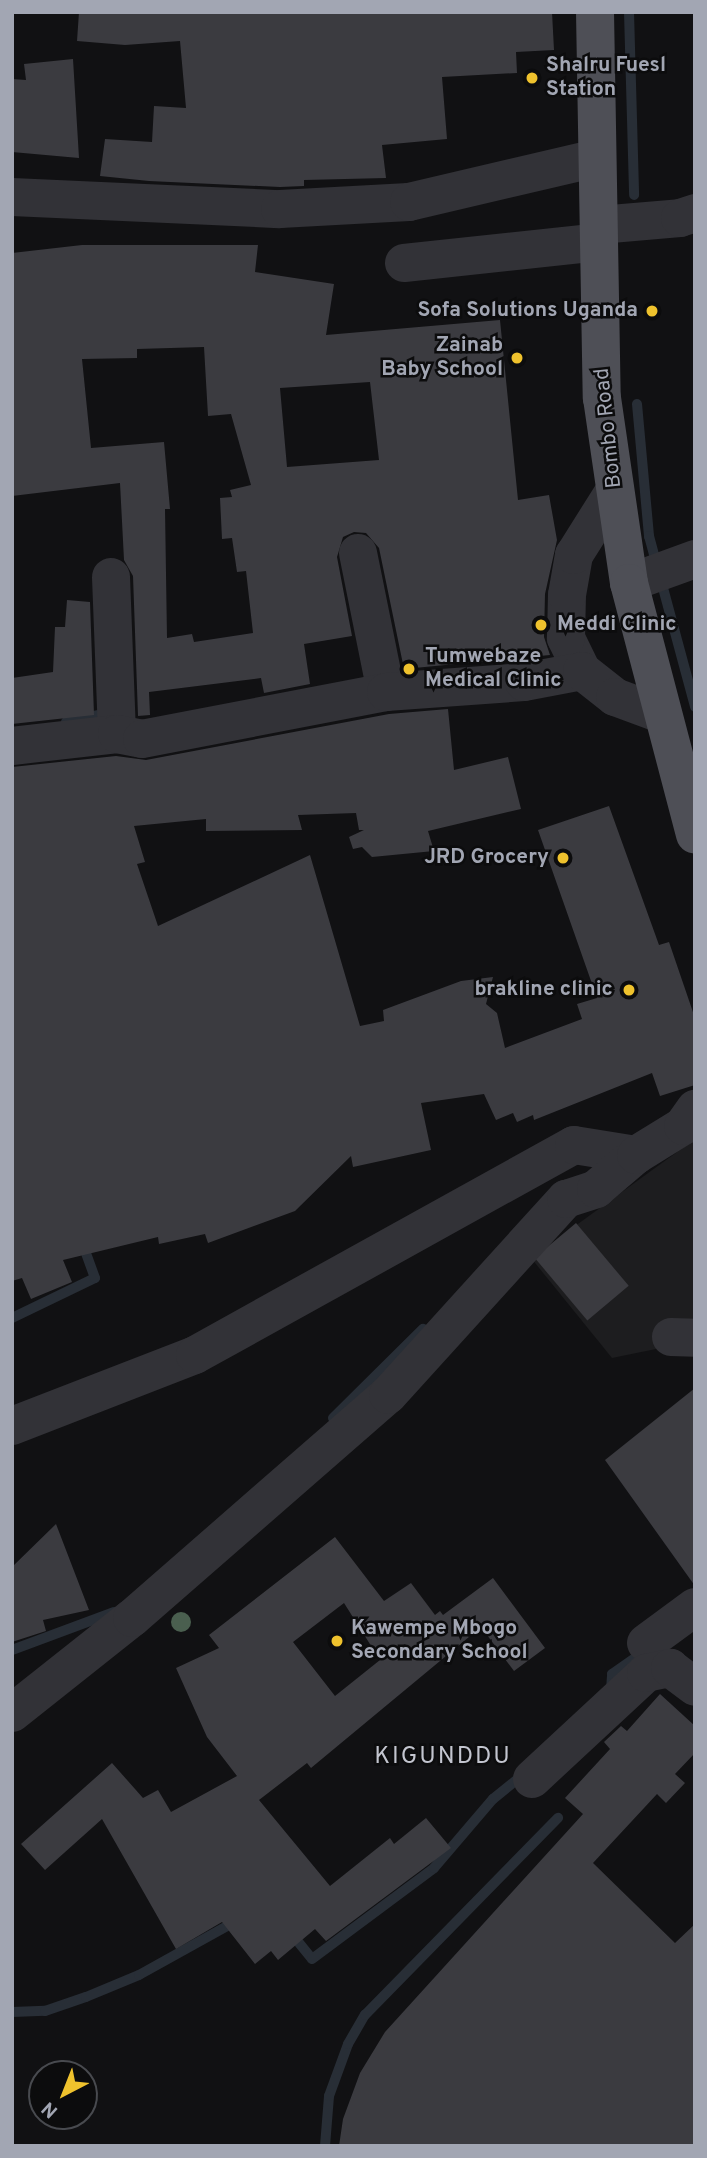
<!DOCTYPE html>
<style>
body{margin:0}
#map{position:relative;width:707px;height:2158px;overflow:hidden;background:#111113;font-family:Overpass,sans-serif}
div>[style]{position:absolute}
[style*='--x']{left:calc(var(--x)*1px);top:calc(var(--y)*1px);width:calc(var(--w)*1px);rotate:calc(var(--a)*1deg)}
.built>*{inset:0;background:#1d1d1f}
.stream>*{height:10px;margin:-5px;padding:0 5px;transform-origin:5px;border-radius:5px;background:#282e36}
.building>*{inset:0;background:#3b3b40;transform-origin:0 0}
.minor>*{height:38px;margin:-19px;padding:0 19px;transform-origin:19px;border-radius:19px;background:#323237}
.major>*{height:38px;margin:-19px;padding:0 19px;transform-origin:19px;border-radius:19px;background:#4e4f56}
.trees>*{width:20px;height:20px;margin:-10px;border-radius:50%;background:#4a5f4f}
.dots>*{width:19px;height:19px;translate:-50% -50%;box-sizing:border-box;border:4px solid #0c0c0d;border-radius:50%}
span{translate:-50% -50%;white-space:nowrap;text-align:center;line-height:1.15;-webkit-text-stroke:5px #0c0c0d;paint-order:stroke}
.poi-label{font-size:21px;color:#a2a6b3;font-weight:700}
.left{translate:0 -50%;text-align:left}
.right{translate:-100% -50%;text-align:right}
.street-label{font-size:21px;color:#a2a6b3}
.quarter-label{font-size:24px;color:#c3c5cf;letter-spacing:2px}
.frame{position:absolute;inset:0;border:14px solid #a2a6b3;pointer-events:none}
.north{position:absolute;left:28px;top:2060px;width:70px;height:70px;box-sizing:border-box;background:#0c0c0d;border:2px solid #484a4f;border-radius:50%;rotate:222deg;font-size:19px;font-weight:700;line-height:28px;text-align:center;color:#a2a6b3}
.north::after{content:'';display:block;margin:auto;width:24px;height:32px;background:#efc22d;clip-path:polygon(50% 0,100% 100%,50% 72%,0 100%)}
</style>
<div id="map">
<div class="built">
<i style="clip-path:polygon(695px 1139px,695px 1341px,612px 1358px,531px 1258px)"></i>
</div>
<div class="stream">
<i style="--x:629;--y:12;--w:183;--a:88.4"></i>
<i style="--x:637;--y:404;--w:133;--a:84.8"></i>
<i style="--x:649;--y:536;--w:177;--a:74.9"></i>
<i style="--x:66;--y:722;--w:43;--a:-12.1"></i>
<i style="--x:12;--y:1318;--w:92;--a:-25.7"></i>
<i style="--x:95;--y:1278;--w:38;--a:-110"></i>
<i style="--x:333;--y:1418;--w:127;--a:-44.7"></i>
<i style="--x:12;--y:1650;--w:109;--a:-20.4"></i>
<i style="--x:611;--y:1690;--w:16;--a:-86"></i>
<i style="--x:612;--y:1674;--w:40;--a:-34.9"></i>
<i style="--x:291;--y:1933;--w:33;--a:51"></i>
<i style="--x:312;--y:1959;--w:152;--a:-36.7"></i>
<i style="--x:434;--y:1868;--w:91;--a:-49.5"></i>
<i style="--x:493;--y:1799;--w:40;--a:-39"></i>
<i style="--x:12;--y:2012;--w:33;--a:-2"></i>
<i style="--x:45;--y:2011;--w:43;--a:-18.9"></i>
<i style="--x:86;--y:1997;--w:57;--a:-22.5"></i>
<i style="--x:139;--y:1975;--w:113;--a:-29.1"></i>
<i style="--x:325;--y:2146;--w:50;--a:-85.4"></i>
<i style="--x:329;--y:2096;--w:55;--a:-69.9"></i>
<i style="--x:348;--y:2044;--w:34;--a:-60"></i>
<i style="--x:365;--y:2015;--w:276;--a:-45.6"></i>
</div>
<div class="building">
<i style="clip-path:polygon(79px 12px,552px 12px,554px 50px,516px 52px,517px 73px,442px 77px,447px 139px,382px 145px,386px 178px,304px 180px,304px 186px,280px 187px,149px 181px,100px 176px,105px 139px,152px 142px,154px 106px,186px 108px,180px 41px,125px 45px,77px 41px)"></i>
<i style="clip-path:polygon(73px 59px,79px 158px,12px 152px,12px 79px,26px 80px,24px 64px)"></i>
<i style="clip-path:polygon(evenodd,82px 245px,258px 245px,255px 272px,334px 284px,326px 335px,500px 320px,518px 500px,549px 495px,557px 540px,545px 594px,544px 637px,550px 655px,404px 669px,379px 548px,366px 533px,354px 532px,343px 537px,337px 557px,352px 636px,304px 644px,310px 684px,264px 693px,261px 678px,149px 692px,150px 715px,138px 716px,133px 576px,124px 560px,120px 483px,12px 496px,12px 253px,82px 245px,204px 347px,208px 416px,231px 414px,251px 485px,230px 490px,232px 497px,220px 498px,222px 539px,232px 538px,237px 572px,246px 571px,253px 633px,194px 642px,192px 634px,167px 638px,165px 509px,170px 509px,164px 442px,91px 448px,82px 359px,137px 358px,137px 349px,204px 347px,82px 245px,370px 382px,379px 460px,287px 467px,280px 388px,370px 382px)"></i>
<i style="clip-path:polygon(67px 600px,90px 602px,94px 715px,12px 724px,12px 678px,53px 672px,55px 627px,65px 627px)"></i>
<i style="clip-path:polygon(448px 709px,454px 770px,508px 757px,521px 809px,428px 831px,434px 851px,372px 857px,362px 847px,353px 849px,349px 837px,364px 830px,359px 830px,356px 813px,298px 815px,302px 830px,206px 831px,206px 819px,134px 826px,145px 862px,137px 864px,158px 926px,310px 855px,360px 1026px,384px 1021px,383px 1010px,461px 981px,493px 977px,486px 1004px,497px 1013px,505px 1048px,582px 1019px,577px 1004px,597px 998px,538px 830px,609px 806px,659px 945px,669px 942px,695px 1018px,695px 1085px,660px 1096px,652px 1073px,534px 1120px,533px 1115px,517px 1122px,513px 1113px,496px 1120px,484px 1094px,421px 1103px,431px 1150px,353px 1167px,351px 1156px,295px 1211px,208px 1243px,205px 1234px,159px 1244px,158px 1237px,63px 1260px,72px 1282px,31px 1299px,22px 1278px,12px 1281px,12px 767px,116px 756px,146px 760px,389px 714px)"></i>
<i style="left:576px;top:1223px;width:82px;height:54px;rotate:50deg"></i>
<i style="clip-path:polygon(695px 1388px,695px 1586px,605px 1460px)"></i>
<i style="clip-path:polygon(56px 1524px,89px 1610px,43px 1620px,46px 1631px,12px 1642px,12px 1567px)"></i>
<i style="clip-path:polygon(evenodd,335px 1537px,384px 1601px,411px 1583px,435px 1615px,440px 1611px,443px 1615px,493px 1578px,545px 1648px,514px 1671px,481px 1627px,311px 1768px,307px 1763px,259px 1800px,330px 1886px,390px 1838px,394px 1844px,426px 1818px,451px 1848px,326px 1941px,315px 1929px,278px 1960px,271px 1951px,255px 1964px,222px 1922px,176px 1949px,102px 1819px,45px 1870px,21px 1844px,112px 1763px,143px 1798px,158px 1790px,171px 1812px,237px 1776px,207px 1737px,176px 1668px,219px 1648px,209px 1635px,335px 1537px,344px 1603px,380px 1660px,335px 1696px,293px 1642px,344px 1603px)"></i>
<i style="clip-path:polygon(660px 1694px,695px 1726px,695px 1753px,675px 1774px,685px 1783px,666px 1803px,657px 1794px,593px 1863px,675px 1943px,695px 1924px,695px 2146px,339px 2146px,343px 2119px,360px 2073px,385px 2032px,583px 1814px,565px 1798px,610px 1749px,604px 1742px,621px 1726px,627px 1731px)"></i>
</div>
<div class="minor">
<i style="--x:12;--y:197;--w:268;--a:2.6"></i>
<i style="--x:280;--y:209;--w:129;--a:-3.1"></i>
<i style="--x:409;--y:202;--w:193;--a:-13.2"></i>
<i style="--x:599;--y:225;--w:81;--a:-4.9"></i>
<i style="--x:680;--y:218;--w:16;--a:-18"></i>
<i style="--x:404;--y:263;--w:196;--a:-6.1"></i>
<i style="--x:358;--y:553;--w:142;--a:78.6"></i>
<i style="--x:111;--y:577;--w:157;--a:87.8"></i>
<i style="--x:629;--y:583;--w:70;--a:-20"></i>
<i style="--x:582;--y:671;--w:37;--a:-116"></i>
<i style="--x:566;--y:638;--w:43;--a:-88.7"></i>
<i style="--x:567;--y:595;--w:41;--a:-80.1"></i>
<i style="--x:574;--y:555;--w:77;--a:-57.8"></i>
<i style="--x:12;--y:746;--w:106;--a:-6.5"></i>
<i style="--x:117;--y:734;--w:25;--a:11"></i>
<i style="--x:142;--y:739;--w:248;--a:-10.9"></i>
<i style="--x:386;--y:692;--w:138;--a:-4.1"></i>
<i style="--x:524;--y:682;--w:59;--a:-10.7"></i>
<i style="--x:582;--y:671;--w:42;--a:38.2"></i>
<i style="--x:615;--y:697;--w:49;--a:20.3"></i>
<i style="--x:671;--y:1337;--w:24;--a:2"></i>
<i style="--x:12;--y:1426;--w:196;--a:-21.2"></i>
<i style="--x:195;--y:1355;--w:433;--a:-29"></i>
<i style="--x:574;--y:1145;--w:63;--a:9.2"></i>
<i style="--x:646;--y:1643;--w:61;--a:-36.3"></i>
<i style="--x:12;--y:1713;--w:153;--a:-38.4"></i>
<i style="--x:132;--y:1618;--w:340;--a:-41.1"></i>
<i style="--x:388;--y:1395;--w:265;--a:-47.8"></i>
<i style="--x:566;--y:1199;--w:32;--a:-18"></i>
<i style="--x:596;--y:1189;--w:52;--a:-40.4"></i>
<i style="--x:636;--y:1155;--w:55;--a:-31.7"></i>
<i style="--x:683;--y:1126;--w:21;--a:-55"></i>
<i style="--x:532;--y:1779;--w:156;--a:-42.9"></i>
<i style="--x:646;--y:1673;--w:25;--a:-12"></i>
<i style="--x:670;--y:1668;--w:31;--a:37"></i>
</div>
<div class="major">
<i style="--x:595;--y:12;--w:386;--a:89"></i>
<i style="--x:602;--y:398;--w:187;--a:81.7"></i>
<i style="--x:629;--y:583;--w:260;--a:75.3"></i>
</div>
<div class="trees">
<i style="left:181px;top:1622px"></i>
</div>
<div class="dots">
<i style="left:532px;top:78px;background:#efc22d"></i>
<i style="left:652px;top:311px;background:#efc22d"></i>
<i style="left:517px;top:358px;background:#efc22d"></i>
<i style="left:541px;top:625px;background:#efc22d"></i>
<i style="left:409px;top:669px;background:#efc22d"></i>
<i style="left:563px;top:858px;background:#efc22d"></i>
<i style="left:629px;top:990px;background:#efc22d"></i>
<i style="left:337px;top:1641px;background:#efc22d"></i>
</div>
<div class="poi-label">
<span class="left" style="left:546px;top:78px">Shalru Fuesl<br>Station</span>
<span class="right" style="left:638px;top:311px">Sofa Solutions Uganda</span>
<span class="right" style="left:503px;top:358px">Zainab<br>Baby School</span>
<span class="left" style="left:557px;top:625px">Meddi Clinic</span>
<span class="left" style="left:425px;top:669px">Tumwebaze<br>Medical Clinic</span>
<span class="right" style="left:549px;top:858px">JRD Grocery</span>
<span class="right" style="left:613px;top:990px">brakline clinic</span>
<span class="left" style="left:351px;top:1641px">Kawempe Mbogo<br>Secondary School</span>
</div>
<div class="street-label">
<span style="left:609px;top:428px;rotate:-96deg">Bombo Road</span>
</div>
<div class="quarter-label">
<span style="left:443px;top:1758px">KIGUNDDU</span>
</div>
<div class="frame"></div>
<div class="north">N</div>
</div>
